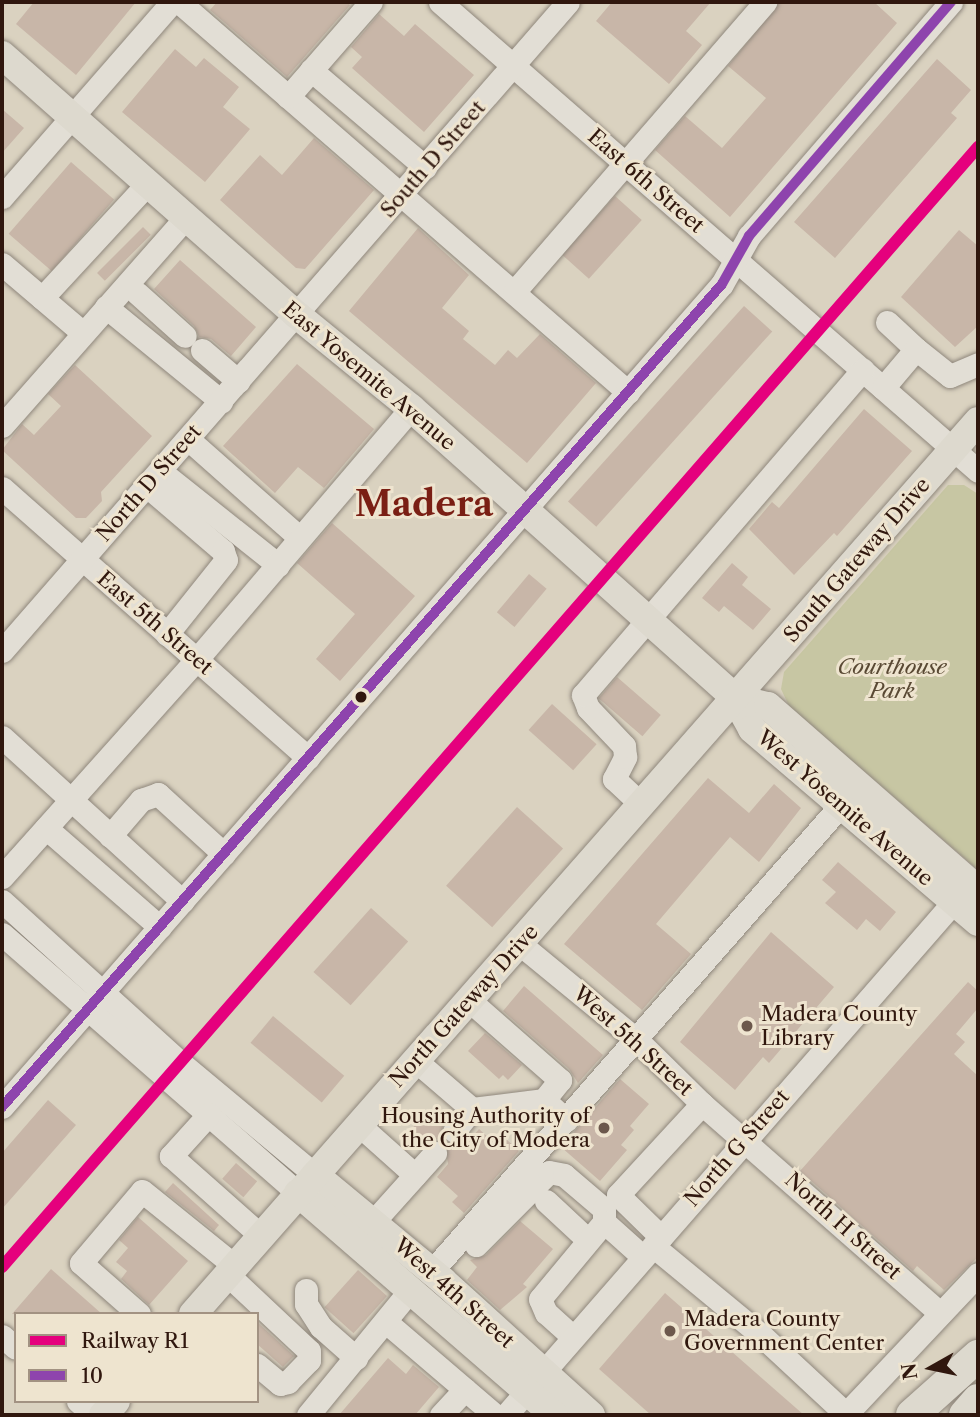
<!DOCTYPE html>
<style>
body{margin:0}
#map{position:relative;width:980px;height:1417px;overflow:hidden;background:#dad2c0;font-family:"Libre Caslon Text",serif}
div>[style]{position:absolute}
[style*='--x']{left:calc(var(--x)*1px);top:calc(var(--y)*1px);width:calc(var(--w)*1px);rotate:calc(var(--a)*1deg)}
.green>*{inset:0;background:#c7c6a3}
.building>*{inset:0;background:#c8b6a8;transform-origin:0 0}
.roads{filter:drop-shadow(0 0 2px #8f877c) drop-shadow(0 0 2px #8f877c)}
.minor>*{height:23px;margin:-11.5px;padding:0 11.5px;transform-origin:11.5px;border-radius:11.5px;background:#e2ded5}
.major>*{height:28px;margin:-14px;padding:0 14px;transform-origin:14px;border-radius:14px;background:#ddd9ce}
.highway>*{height:32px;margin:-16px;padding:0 16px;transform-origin:16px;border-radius:16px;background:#ddd9ce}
.bus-1>*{height:10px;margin:-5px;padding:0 5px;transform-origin:5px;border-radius:5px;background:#8e44ad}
.rail-1>*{height:12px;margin:-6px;padding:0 6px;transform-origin:6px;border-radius:6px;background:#e5007d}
.dots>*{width:19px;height:19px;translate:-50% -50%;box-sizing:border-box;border:4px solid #eee4cf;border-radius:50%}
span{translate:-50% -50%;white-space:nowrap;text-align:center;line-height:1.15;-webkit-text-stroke:6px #eee4cf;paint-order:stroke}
.street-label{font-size:21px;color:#30170e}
.park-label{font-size:21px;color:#594934;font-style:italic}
.poi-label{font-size:21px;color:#30170e}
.left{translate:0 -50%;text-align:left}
.right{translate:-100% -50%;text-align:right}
.town-label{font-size:35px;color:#7a1f14;font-weight:700}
.frame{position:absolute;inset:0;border:4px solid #30170e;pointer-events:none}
.legend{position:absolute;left:14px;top:1312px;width:245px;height:91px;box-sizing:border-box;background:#eee4cf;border:2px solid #a29282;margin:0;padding:9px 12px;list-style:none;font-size:21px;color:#30170e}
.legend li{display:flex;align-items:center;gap:14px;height:35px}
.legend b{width:35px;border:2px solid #a29282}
.north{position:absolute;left:896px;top:1333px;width:70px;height:70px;-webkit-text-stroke:5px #eee4cf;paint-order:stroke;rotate:261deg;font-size:19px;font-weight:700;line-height:28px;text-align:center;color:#30170e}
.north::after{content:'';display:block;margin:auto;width:24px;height:32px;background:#30170e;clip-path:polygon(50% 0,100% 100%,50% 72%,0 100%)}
</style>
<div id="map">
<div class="green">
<i style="clip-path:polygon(948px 485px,964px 485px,978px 494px,978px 870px,789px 706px,781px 689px,784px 672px)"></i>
</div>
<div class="building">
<i style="clip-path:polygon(34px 2px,136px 2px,76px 75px,16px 24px)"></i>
<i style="clip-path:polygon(217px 2px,346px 2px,350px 5px,287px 77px,210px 10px)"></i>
<i style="clip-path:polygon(612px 2px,711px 2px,686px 31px,702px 45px,669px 84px,596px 21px)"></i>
<i style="clip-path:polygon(780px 2px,874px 2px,897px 23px,730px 217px,655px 150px,685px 116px,722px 148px,766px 98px,728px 66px)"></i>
<i style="clip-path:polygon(379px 14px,404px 36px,415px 24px,474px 75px,424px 132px,352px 68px,362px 57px,351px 47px)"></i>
<i style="clip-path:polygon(175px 49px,196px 67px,204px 58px,239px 87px,223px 107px,250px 129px,205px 182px,122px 112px)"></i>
<i style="clip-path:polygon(937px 59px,971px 90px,951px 113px,957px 118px,835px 258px,794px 222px)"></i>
<i style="clip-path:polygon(2px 109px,24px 128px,2px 153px)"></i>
<i style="clip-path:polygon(314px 138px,374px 190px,305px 269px,296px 268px,220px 200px,260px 155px,282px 175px)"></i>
<i style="left:71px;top:162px;width:57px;height:95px;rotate:41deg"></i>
<i style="left:615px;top:196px;width:36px;height:79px;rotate:42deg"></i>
<i style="left:143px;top:227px;width:11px;height:65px;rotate:45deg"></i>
<i style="clip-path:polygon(418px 228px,469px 275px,442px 308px,469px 331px,463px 339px,495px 365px,508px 350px,517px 358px,540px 334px,596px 383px,527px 463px,349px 311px)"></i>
<i style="clip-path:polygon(959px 230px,978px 246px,978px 326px,955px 347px,901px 297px)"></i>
<i style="clip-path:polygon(180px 260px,256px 327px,231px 356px,211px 339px,199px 337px,194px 326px,154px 289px)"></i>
<i style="left:744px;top:306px;width:38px;height:263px;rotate:42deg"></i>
<i style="clip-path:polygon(297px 364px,374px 429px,324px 488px,298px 467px,275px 493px,223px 446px)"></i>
<i style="clip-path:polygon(75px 365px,152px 436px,101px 492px,102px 501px,86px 518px,76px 518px,2px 450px,22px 424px,34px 435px,61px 406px,48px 394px)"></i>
<i style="clip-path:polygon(864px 409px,912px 451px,837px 536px,834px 533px,794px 575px,749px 529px,772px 502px,779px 508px)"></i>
<i style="clip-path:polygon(332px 523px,415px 596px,340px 681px,316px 659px,355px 614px,297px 563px)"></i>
<i style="clip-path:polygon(732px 563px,748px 577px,742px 585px,771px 609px,753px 630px,724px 606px,719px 612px,702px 598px)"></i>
<i style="left:529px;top:574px;width:23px;height:50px;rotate:40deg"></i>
<i style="left:617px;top:677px;width:58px;height:28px;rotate:41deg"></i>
<i style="left:552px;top:704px;width:60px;height:35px;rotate:42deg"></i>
<i style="clip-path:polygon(708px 778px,749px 813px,774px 784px,801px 808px,759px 862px,730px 837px,656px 924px,691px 954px,642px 1010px,564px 944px)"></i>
<i style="left:517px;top:807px;width:62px;height:106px;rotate:42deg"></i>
<i style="clip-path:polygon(838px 862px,896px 912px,880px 931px,866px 919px,857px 930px,825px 903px,836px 892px,822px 880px)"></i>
<i style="left:371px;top:908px;width:50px;height:86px;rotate:42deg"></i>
<i style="clip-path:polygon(771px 932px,834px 987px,769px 1063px,763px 1057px,735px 1090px,680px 1042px)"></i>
<i style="clip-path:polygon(968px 982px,978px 991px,978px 1008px,956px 1034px,965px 1042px,954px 1054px,978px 1076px,978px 1257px,944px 1290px,917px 1266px,913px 1271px,800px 1171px)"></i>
<i style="clip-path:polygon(524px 986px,603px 1055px,578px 1083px,569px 1069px,503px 1011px)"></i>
<i style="left:273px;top:1016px;width:93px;height:35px;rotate:40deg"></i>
<i style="clip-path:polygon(485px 1033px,522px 1065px,508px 1080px,503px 1075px,499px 1079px,468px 1051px)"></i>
<i style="clip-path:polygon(620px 1079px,649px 1104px,630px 1126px,634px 1130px,621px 1145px,627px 1150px,600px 1181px,561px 1147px)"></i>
<i style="clip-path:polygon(48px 1100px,76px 1125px,2px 1209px,2px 1153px)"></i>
<i style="clip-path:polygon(429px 1109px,444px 1122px,441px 1135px,446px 1142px,467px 1143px,479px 1129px,498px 1146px,505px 1138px,519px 1151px,464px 1213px,452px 1202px,458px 1196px,437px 1177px,448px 1164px,445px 1143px,437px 1139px,425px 1144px,410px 1131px)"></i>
<i style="left:236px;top:1163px;width:28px;height:21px;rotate:41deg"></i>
<i style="clip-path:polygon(173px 1183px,219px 1225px,214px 1231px,165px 1192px)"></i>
<i style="clip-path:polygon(138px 1217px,188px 1261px,149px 1305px,121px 1279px,127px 1271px,116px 1262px,128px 1248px,119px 1240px)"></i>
<i style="clip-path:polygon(520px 1221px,553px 1249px,523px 1284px,527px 1287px,500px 1310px,467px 1280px,477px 1267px,470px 1260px,486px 1255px)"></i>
<i style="clip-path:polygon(51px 1269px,102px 1314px,12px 1314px)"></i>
<i style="left:358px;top:1270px;width:39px;height:50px;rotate:42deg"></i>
<i style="clip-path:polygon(665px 1293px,804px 1415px,651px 1415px,599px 1369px)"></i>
<i style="clip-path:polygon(257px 1322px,294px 1356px,283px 1367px,257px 1344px)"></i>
<i style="clip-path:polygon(388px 1358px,406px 1374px,413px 1365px,439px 1387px,415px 1415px,339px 1415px)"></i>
</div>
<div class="roads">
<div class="minor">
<i style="--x:179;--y:2;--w:595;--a:40.98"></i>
<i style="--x:440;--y:2;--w:714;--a:41.08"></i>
<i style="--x:311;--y:70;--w:150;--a:40.4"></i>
<i style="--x:288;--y:97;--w:126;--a:-48.9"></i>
<i style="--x:2;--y:197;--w:259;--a:-48.9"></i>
<i style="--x:2;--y:264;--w:106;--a:40.4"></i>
<i style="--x:514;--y:292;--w:384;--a:-49.1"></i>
<i style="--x:137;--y:293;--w:64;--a:41.9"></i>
<i style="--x:42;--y:298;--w:156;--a:-47.3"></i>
<i style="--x:106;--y:307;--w:149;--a:39.3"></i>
<i style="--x:887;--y:322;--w:40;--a:43"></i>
<i style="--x:202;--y:350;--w:48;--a:40.7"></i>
<i style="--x:883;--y:388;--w:51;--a:-49.8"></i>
<i style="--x:916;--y:349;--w:43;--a:38.5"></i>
<i style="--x:950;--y:376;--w:30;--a:-23"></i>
<i style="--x:2;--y:426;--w:278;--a:-48.6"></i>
<i style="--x:188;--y:439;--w:149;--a:41.5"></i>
<i style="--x:160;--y:471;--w:151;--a:38.5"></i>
<i style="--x:147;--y:486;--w:100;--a:40.5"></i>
<i style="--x:223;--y:551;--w:9;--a:72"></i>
<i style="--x:226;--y:560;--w:95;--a:128.6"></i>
<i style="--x:2;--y:488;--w:408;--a:41.4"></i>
<i style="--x:2;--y:651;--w:861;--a:-48.91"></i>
<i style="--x:2;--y:737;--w:244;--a:42.3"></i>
<i style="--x:641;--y:804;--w:37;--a:-137"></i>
<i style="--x:614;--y:779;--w:25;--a:-63"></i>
<i style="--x:625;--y:757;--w:11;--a:-95"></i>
<i style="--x:624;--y:746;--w:52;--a:-133.5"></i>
<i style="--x:588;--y:708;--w:14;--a:-111"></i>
<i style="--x:583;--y:695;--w:429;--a:-49.3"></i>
<i style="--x:46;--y:828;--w:151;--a:41"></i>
<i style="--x:110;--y:836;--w:48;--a:-49.3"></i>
<i style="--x:141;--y:800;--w:18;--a:-19"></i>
<i style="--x:158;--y:794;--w:89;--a:42.3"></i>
<i style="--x:2;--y:877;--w:292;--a:-48.2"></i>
<i style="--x:197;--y:659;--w:330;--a:-49.5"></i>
<i style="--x:2;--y:901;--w:243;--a:42.2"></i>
<i style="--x:182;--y:1064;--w:173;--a:39.8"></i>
<i style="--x:2;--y:934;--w:393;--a:41.2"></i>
<i style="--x:520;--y:944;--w:153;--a:39.4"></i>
<i style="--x:638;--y:1041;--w:90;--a:44.5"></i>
<i style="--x:702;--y:1104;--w:317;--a:41.3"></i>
<i style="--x:470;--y:1001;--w:120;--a:41.3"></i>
<i style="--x:560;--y:1080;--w:26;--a:129"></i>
<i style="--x:544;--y:1100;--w:30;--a:42"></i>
<i style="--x:416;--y:1061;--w:74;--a:40.6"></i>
<i style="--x:472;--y:1109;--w:28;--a:129"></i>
<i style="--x:2;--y:1107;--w:1093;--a:-48.82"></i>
<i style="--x:722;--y:284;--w:55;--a:-60.6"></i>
<i style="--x:749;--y:236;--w:309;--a:-49.2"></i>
<i style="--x:472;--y:1109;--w:73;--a:-7.1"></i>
<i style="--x:209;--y:1114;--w:57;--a:132.1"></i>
<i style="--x:171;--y:1156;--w:120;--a:41.6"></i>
<i style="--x:359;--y:1125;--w:75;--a:41.8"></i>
<i style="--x:546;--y:1201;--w:57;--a:42.9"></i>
<i style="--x:373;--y:1222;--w:93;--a:-48.1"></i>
<i style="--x:661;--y:1237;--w:60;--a:-135.7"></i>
<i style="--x:618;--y:1195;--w:124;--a:-47.3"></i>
<i style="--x:476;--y:1245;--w:103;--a:-45"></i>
<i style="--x:549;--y:1172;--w:15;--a:11"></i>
<i style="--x:564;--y:1175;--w:52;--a:40.4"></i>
<i style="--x:604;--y:1209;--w:13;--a:90"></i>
<i style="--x:653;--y:1246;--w:140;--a:39.5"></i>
<i style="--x:761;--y:1335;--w:116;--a:42.9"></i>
<i style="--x:846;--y:1414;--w:192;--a:-46.7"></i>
<i style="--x:432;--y:1271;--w:620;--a:-48.73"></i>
<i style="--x:227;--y:1274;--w:112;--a:43.2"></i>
<i style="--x:309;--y:1351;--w:9;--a:90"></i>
<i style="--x:309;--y:1360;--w:30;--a:134"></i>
<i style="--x:288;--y:1382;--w:8;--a:166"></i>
<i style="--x:280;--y:1384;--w:30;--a:-140"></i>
<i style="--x:306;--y:1290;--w:14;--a:90"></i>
<i style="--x:306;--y:1304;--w:27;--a:57"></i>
<i style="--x:321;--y:1327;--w:47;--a:41.5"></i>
<i style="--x:139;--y:1314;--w:77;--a:-138.7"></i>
<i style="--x:81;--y:1263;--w:94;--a:-49.7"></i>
<i style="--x:142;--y:1191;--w:119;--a:38.9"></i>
<i style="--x:386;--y:1322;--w:143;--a:40.5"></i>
<i style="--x:2;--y:1336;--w:18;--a:41"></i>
<i style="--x:573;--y:1337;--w:36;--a:-138"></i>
<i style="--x:546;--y:1313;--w:15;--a:-113"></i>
<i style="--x:540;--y:1299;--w:100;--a:-50.3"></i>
<i style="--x:604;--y:1222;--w:52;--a:41.9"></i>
<i style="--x:78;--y:1401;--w:21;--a:41"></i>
<i style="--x:308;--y:1415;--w:163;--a:-50.7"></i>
<i style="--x:441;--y:1415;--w:35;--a:-47"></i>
<i style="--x:506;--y:1415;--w:697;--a:-48.9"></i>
</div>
<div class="major">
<i style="--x:2;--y:55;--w:393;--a:41.4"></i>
<i style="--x:297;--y:315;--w:147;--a:39.2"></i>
<i style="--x:411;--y:408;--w:435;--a:41.8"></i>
<i style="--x:735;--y:698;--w:35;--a:61"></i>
<i style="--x:752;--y:729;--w:297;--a:40.5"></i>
<i style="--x:735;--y:698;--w:34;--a:14"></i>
<i style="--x:768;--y:706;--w:279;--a:41.2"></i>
<i style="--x:315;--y:1175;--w:166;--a:39.6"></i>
<i style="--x:443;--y:1281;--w:200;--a:42.2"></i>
<i style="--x:298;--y:1193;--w:339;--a:40.9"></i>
<i style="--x:193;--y:1314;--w:1189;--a:-48.68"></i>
<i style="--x:103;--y:1415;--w:19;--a:-47"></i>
</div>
<div class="highway">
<i style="--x:912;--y:1415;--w:89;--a:-41.8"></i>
<i style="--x:965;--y:1415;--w:20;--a:-49"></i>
</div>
</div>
<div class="bus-1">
<i style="--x:2;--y:1107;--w:1093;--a:-48.82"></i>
<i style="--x:722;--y:284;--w:55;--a:-60.6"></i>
<i style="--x:749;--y:236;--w:309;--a:-49.2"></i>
</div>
<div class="rail-1">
<i style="--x:2;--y:1267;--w:1486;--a:-48.93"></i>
</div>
<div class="dots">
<i style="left:361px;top:697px;background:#30170e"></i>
<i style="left:747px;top:1026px;background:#6c584c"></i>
<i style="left:604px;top:1128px;background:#6c584c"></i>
<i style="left:670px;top:1331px;background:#6c584c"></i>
</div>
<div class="street-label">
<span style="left:433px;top:159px;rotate:-49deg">South D Street</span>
<span style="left:646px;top:181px;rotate:41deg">East 6th Street</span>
<span style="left:369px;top:376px;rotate:40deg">East Yosemite Avenue</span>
<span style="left:149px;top:483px;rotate:-49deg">North D Street</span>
<span style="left:857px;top:560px;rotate:-49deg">South Gateway Drive</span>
<span style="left:155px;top:623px;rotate:41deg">East 5th Street</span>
<span style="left:845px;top:808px;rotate:41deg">West Yosemite Avenue</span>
<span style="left:464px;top:1006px;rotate:-48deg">North Gateway Drive</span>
<span style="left:633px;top:1041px;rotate:42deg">West 5th Street</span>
<span style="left:737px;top:1148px;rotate:-49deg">North G Street</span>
<span style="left:843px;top:1226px;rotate:42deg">North H Street</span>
<span style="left:454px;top:1293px;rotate:42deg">West 4th Street</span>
</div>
<div class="park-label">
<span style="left:892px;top:679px">Courthouse<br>Park</span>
</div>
<div class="poi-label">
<span class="left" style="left:761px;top:1026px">Madera County<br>Library</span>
<span class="right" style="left:590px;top:1128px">Housing Authority of<br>the City of Modera</span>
<span class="left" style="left:684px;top:1331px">Madera County<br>Government Center</span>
</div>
<div class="town-label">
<span style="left:424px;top:504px">Madera</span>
</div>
<div class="frame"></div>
<ul class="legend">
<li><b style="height:9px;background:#e5007d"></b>Railway R1</li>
<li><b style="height:9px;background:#8e44ad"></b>10</li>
</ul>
<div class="north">N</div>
</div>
